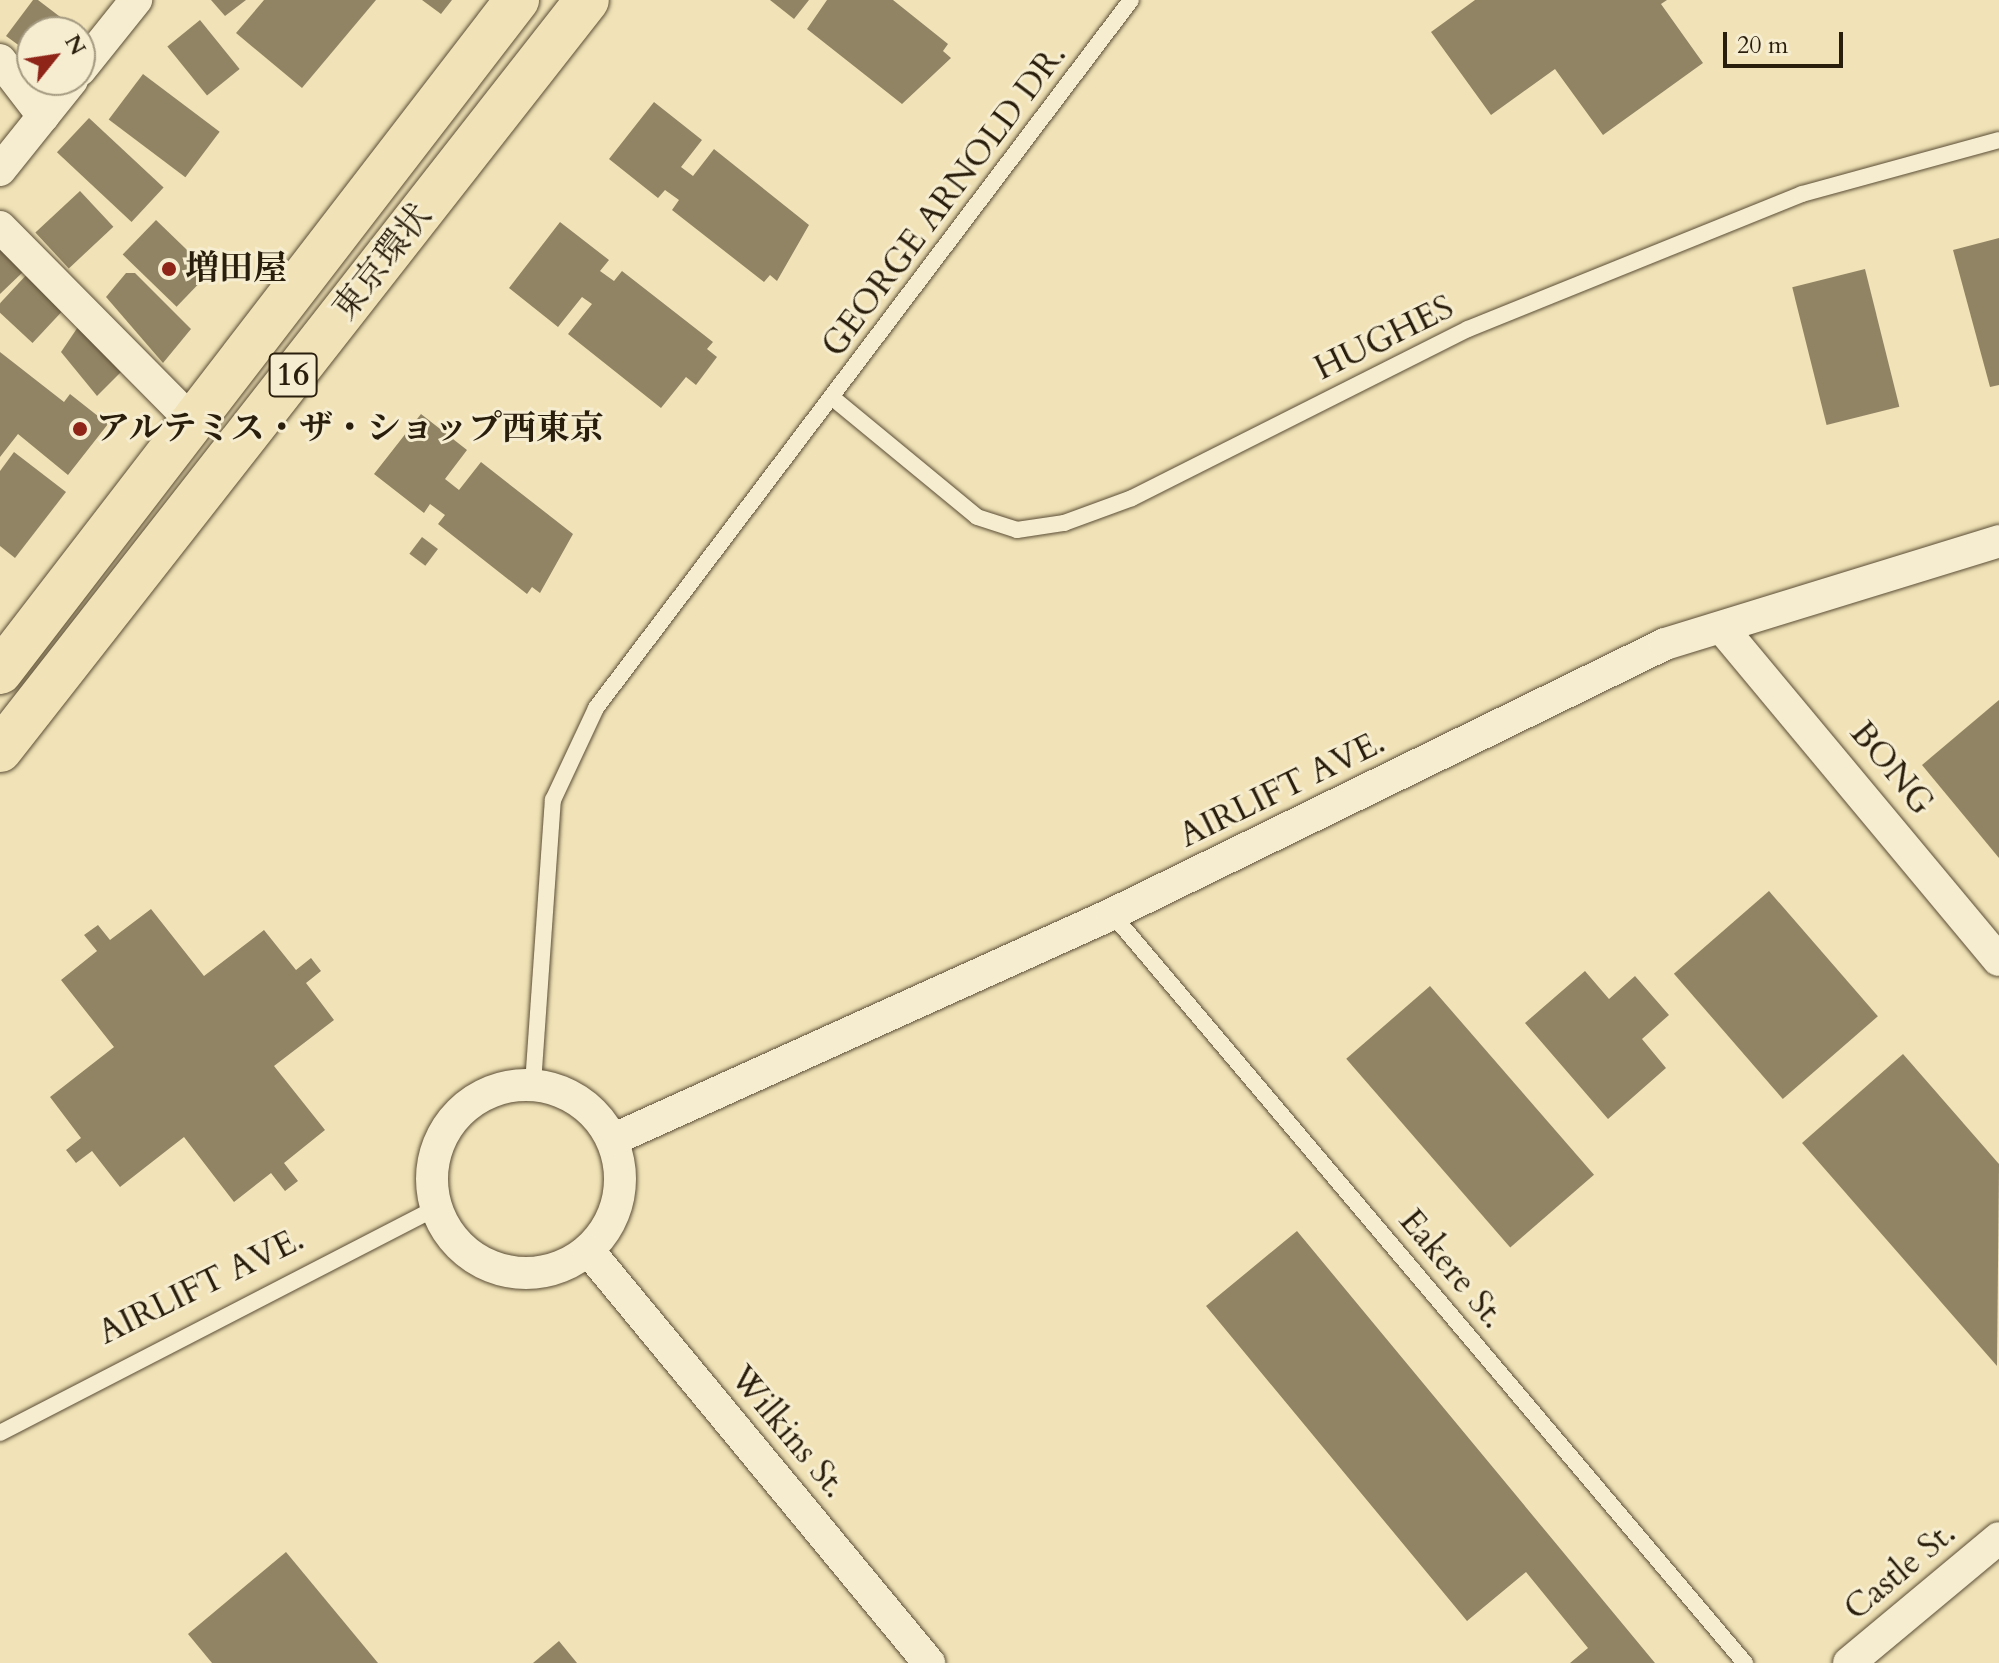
<!DOCTYPE html>
<meta charset="utf-8">
<style>
body{margin:0}
#map{position:relative;width:1999px;height:1663px;overflow:hidden;background:#f1e3b7;font-family:Cardo,"Noto Serif JP",serif}
div>[style]{position:absolute}
[style*='--x']{left:calc(var(--x)*1px);top:calc(var(--y)*1px);width:calc(var(--w)*1px);rotate:calc(var(--a)*1deg)}
.building>*{inset:0;background:#918464;transform-origin:0 0}
.roads{filter:drop-shadow(0 0 2px #5b4e36) drop-shadow(0 0 2px #5b4e36)}
.service>*{height:16px;margin:-8px;padding:0 8px;transform-origin:8px;border-radius:8px;background:#f6edd0}
.minor>*{height:32px;margin:-16px;padding:0 16px;transform-origin:16px;border-radius:16px;background:#f6edd0}
.minor>.ring{margin:-16px;padding:0;box-sizing:content-box;background:none;border:32px solid #f6edd0;border-radius:50%}
.trunk>*{height:44px;margin:-22px;padding:0 22px;transform-origin:22px;border-radius:22px;background:#f1e3b7}
.dots>*{width:22px;height:22px;translate:-50% -50%;box-sizing:border-box;border:4px solid #f6edd0;border-radius:50%}
span{translate:-50% -50%;white-space:nowrap;text-align:center;line-height:1.15;-webkit-text-stroke:6px #f6edd0;paint-order:stroke}
.shield-label span{padding:2px 6px;background:#f6edd0;border:2px solid;border-radius:6px;-webkit-text-stroke-width:0}
.shield-label{font-size:32px;color:#291d0b;font-weight:700}
.street-label{font-size:34px;color:#291d0b}
.poi-label{font-size:34px;color:#291d0b;font-weight:700}
.left{translate:0 -50%;text-align:left}
.north{position:absolute;left:16px;top:16px;width:80px;height:80px;box-sizing:border-box;background:#f6edd0;border:2px solid #a49a81;border-radius:50%;rotate:60deg;font-size:22px;font-weight:700;line-height:32px;text-align:center;color:#291d0b}
.north::after{content:'';display:block;margin:auto;width:28px;height:36px;background:#8f2418;clip-path:polygon(50% 0,100% 100%,50% 72%,0 100%)}
.scale{position:absolute;left:1723px;top:32px;width:120px;height:36px;box-sizing:border-box;border:4px solid #291d0b;border-top:0;padding-left:10px;font-size:24px;line-height:28px;white-space:nowrap;color:#291d0b;-webkit-text-stroke:6px #f6edd0;paint-order:stroke}
</style>
<div id="map">
<div class="building">
<i style="clip-path:polygon(33px 0,38px 0,80px 32px,32px 32px,32px 55px,6px 36px)"></i>
<i style="clip-path:polygon(211px 0,246px 0,225px 16px)"></i>
<i style="clip-path:polygon(264px 0,376px 0,302px 88px,236px 33px)"></i>
<i style="clip-path:polygon(422px 0,452px 0,441px 14px)"></i>
<i style="clip-path:polygon(770px 0,809px 0,794px 19px)"></i>
<i style="clip-path:polygon(827px 0,893px 0,948px 44px,943px 51px,951px 58px,902px 104px,807px 29px)"></i>
<i style="clip-path:polygon(1475px 0,1667px 0,1661px 4px,1703px 63px,1603px 135px,1555px 69px,1491px 115px,1431px 32px)"></i>
<i style="left:200px;top:20px;width:63px;height:42px;rotate:51deg"></i>
<i style="left:143px;top:74px;width:96px;height:57px;rotate:37deg"></i>
<i style="clip-path:polygon(654px 102px,702px 140px,681px 167px,693px 176px,714px 149px,809px 225px,777px 281px,770px 275px,764px 282px,672px 210px,679px 200px,665px 190px,658px 198px,609px 159px)"></i>
<i style="left:89px;top:118px;width:102px;height:47px;rotate:43deg"></i>
<i style="left:80px;top:191px;width:49px;height:61px;rotate:47deg"></i>
<i style="left:156px;top:220px;width:75px;height:48px;rotate:44deg"></i>
<i style="clip-path:polygon(560px 222px,609px 260px,600px 271px,614px 281px,622px 271px,713px 342px,707px 349px,717px 357px,696px 385px,686px 377px,661px 408px,568px 334px,592px 304px,582px 297px,558px 327px,509px 288px)"></i>
<i style="clip-path:polygon(0 237px,25px 270px,0 294px)"></i>
<i style="clip-path:polygon(1999px 238px,1999px 385px,1990px 387px,1953px 250px)"></i>
<i style="left:1865px;top:269px;width:142px;height:75px;rotate:76deg"></i>
<i style="left:30px;top:271px;width:51px;height:51px;rotate:43deg"></i>
<i style="clip-path:polygon(126px 273px,135px 273px,191px 329px,163px 363px,106px 297px)"></i>
<i style="clip-path:polygon(82px 321px,127px 366px,97px 396px,61px 352px)"></i>
<i style="clip-path:polygon(0 352px,64px 402px,70px 394px,108px 424px,68px 475px,18px 434px,0 457px)"></i>
<i style="clip-path:polygon(421px 414px,467px 450px,445px 479px,459px 490px,481px 462px,573px 534px,540px 593px,532px 587px,527px 594px,438px 524px,445px 515px,430px 504px,424px 513px,374px 474px)"></i>
<i style="clip-path:polygon(14px 452px,66px 492px,15px 558px,0 546px,0 471px)"></i>
<i style="left:422px;top:537px;width:20px;height:21px;rotate:37deg"></i>
<i style="clip-path:polygon(1999px 700px,1999px 858px,1922px 765px)"></i>
<i style="left:1769px;top:891px;width:166px;height:126px;rotate:49deg"></i>
<i style="clip-path:polygon(151px 909px,204px 976px,264px 930px,296px 970px,311px 958px,321px 971px,306px 983px,334px 1020px,274px 1066px,325px 1130px,284px 1163px,298px 1181px,285px 1191px,271px 1173px,234px 1202px,184px 1137px,120px 1187px,92px 1151px,76px 1163px,66px 1150px,81px 1138px,50px 1097px,114px 1047px,61px 980px,97px 951px,84px 935px,98px 925px,110px 940px)"></i>
<i style="clip-path:polygon(1585px 971px,1609px 999px,1635px 976px,1669px 1015px,1642px 1039px,1666px 1068px,1608px 1119px,1525px 1023px)"></i>
<i style="left:1430px;top:986px;width:250px;height:111px;rotate:49deg"></i>
<i style="clip-path:polygon(1903px 1054px,1999px 1164px,1997px 1366px,1802px 1143px)"></i>
<i style="clip-path:polygon(1297px 1231px,1655px 1663px,1570px 1663px,1588px 1648px,1526px 1572px,1467px 1621px,1206px 1306px)"></i>
<i style="clip-path:polygon(286px 1552px,378px 1663px,212px 1663px,188px 1634px)"></i>
<i style="clip-path:polygon(559px 1641px,577px 1663px,533px 1663px)"></i>
</div>
<div class="roads">
<div class="service">
<i style="--x:834;--y:399;--w:185;--a:39.5"></i>
<i style="--x:977;--y:517;--w:42;--a:18"></i>
<i style="--x:1017;--y:530;--w:48;--a:-8.5"></i>
<i style="--x:1064;--y:523;--w:72;--a:-20.2"></i>
<i style="--x:1132;--y:498;--w:376;--a:-26.7"></i>
<i style="--x:1468;--y:329;--w:360;--a:-22"></i>
<i style="--x:1802;--y:194;--w:204;--a:-15.3"></i>
<i style="--x:1112;--y:914;--w:981;--a:49.8"></i>
<i style="--x:533;--y:1084;--w:285;--a:-86"></i>
<i style="--x:553;--y:800;--w:102;--a:-64.9"></i>
<i style="--x:596;--y:708;--w:887;--a:-52.92"></i>
<i style="--x:0;--y:1433;--w:491;--a:-27.3"></i>
</div>
<div class="minor">
<i style="--x:0;--y:60;--w:71;--a:52.5"></i>
<i style="--x:80;--y:70;--w:90;--a:-51.3"></i>
<i style="--x:0;--y:170;--w:115;--a:-51.3"></i>
<i style="--x:0;--y:227;--w:276;--a:45.3"></i>
<i style="--x:1722;--y:628;--w:432;--a:50.2"></i>
<i class="ring" style="left:432px;top:1085px;width:156px;height:156px"></i>
<i style="--x:612;--y:1140;--w:549;--a:-24.32"></i>
<i style="--x:1112;--y:914;--w:615;--a:-26.02"></i>
<i style="--x:1665;--y:644;--w:350;--a:-17.1"></i>
<i style="--x:588;--y:1250;--w:536;--a:50.45"></i>
<i style="--x:1849;--y:1663;--w:195;--a:-39.8"></i>
</div>
<div class="trunk">
<i style="--x:0;--y:672;--w:848;--a:-52.43"></i>
<i style="--x:0;--y:750;--w:952;--a:-51.95"></i>
</div>
</div>
<div class="dots">
<i style="left:169px;top:269px;background:#8f2418"></i>
<i style="left:80px;top:429px;background:#8f2418"></i>
</div>
<div class="shield-label">
<span style="left:293px;top:375px">16</span>
</div>
<div class="street-label">
<span style="left:944px;top:200px;rotate:-53deg">GEORGE ARNOLD DR.</span>
<span style="left:382px;top:262px;rotate:-52deg">東京環状</span>
<span style="left:1384px;top:338px;rotate:-26deg">HUGHES</span>
<span style="left:1892px;top:768px;rotate:50deg">BONG</span>
<span style="left:1282px;top:789px;rotate:-26deg">AIRLIFT AVE.</span>
<span style="left:1452px;top:1269px;rotate:50deg">Eakere St.</span>
<span style="left:201px;top:1286px;rotate:-26deg">AIRLIFT AVE.</span>
<span style="left:788px;top:1432px;rotate:50deg">Wilkins St.</span>
<span style="left:1900px;top:1571px;rotate:-40deg">Castle St.</span>
</div>
<div class="poi-label">
<span class="left" style="left:185px;top:269px">増田屋</span>
<span class="left" style="left:96px;top:429px">アルテミス・ザ・ショップ西東京</span>
</div>
<div class="north">N</div>
<div class="scale">20 m</div>
</div>
